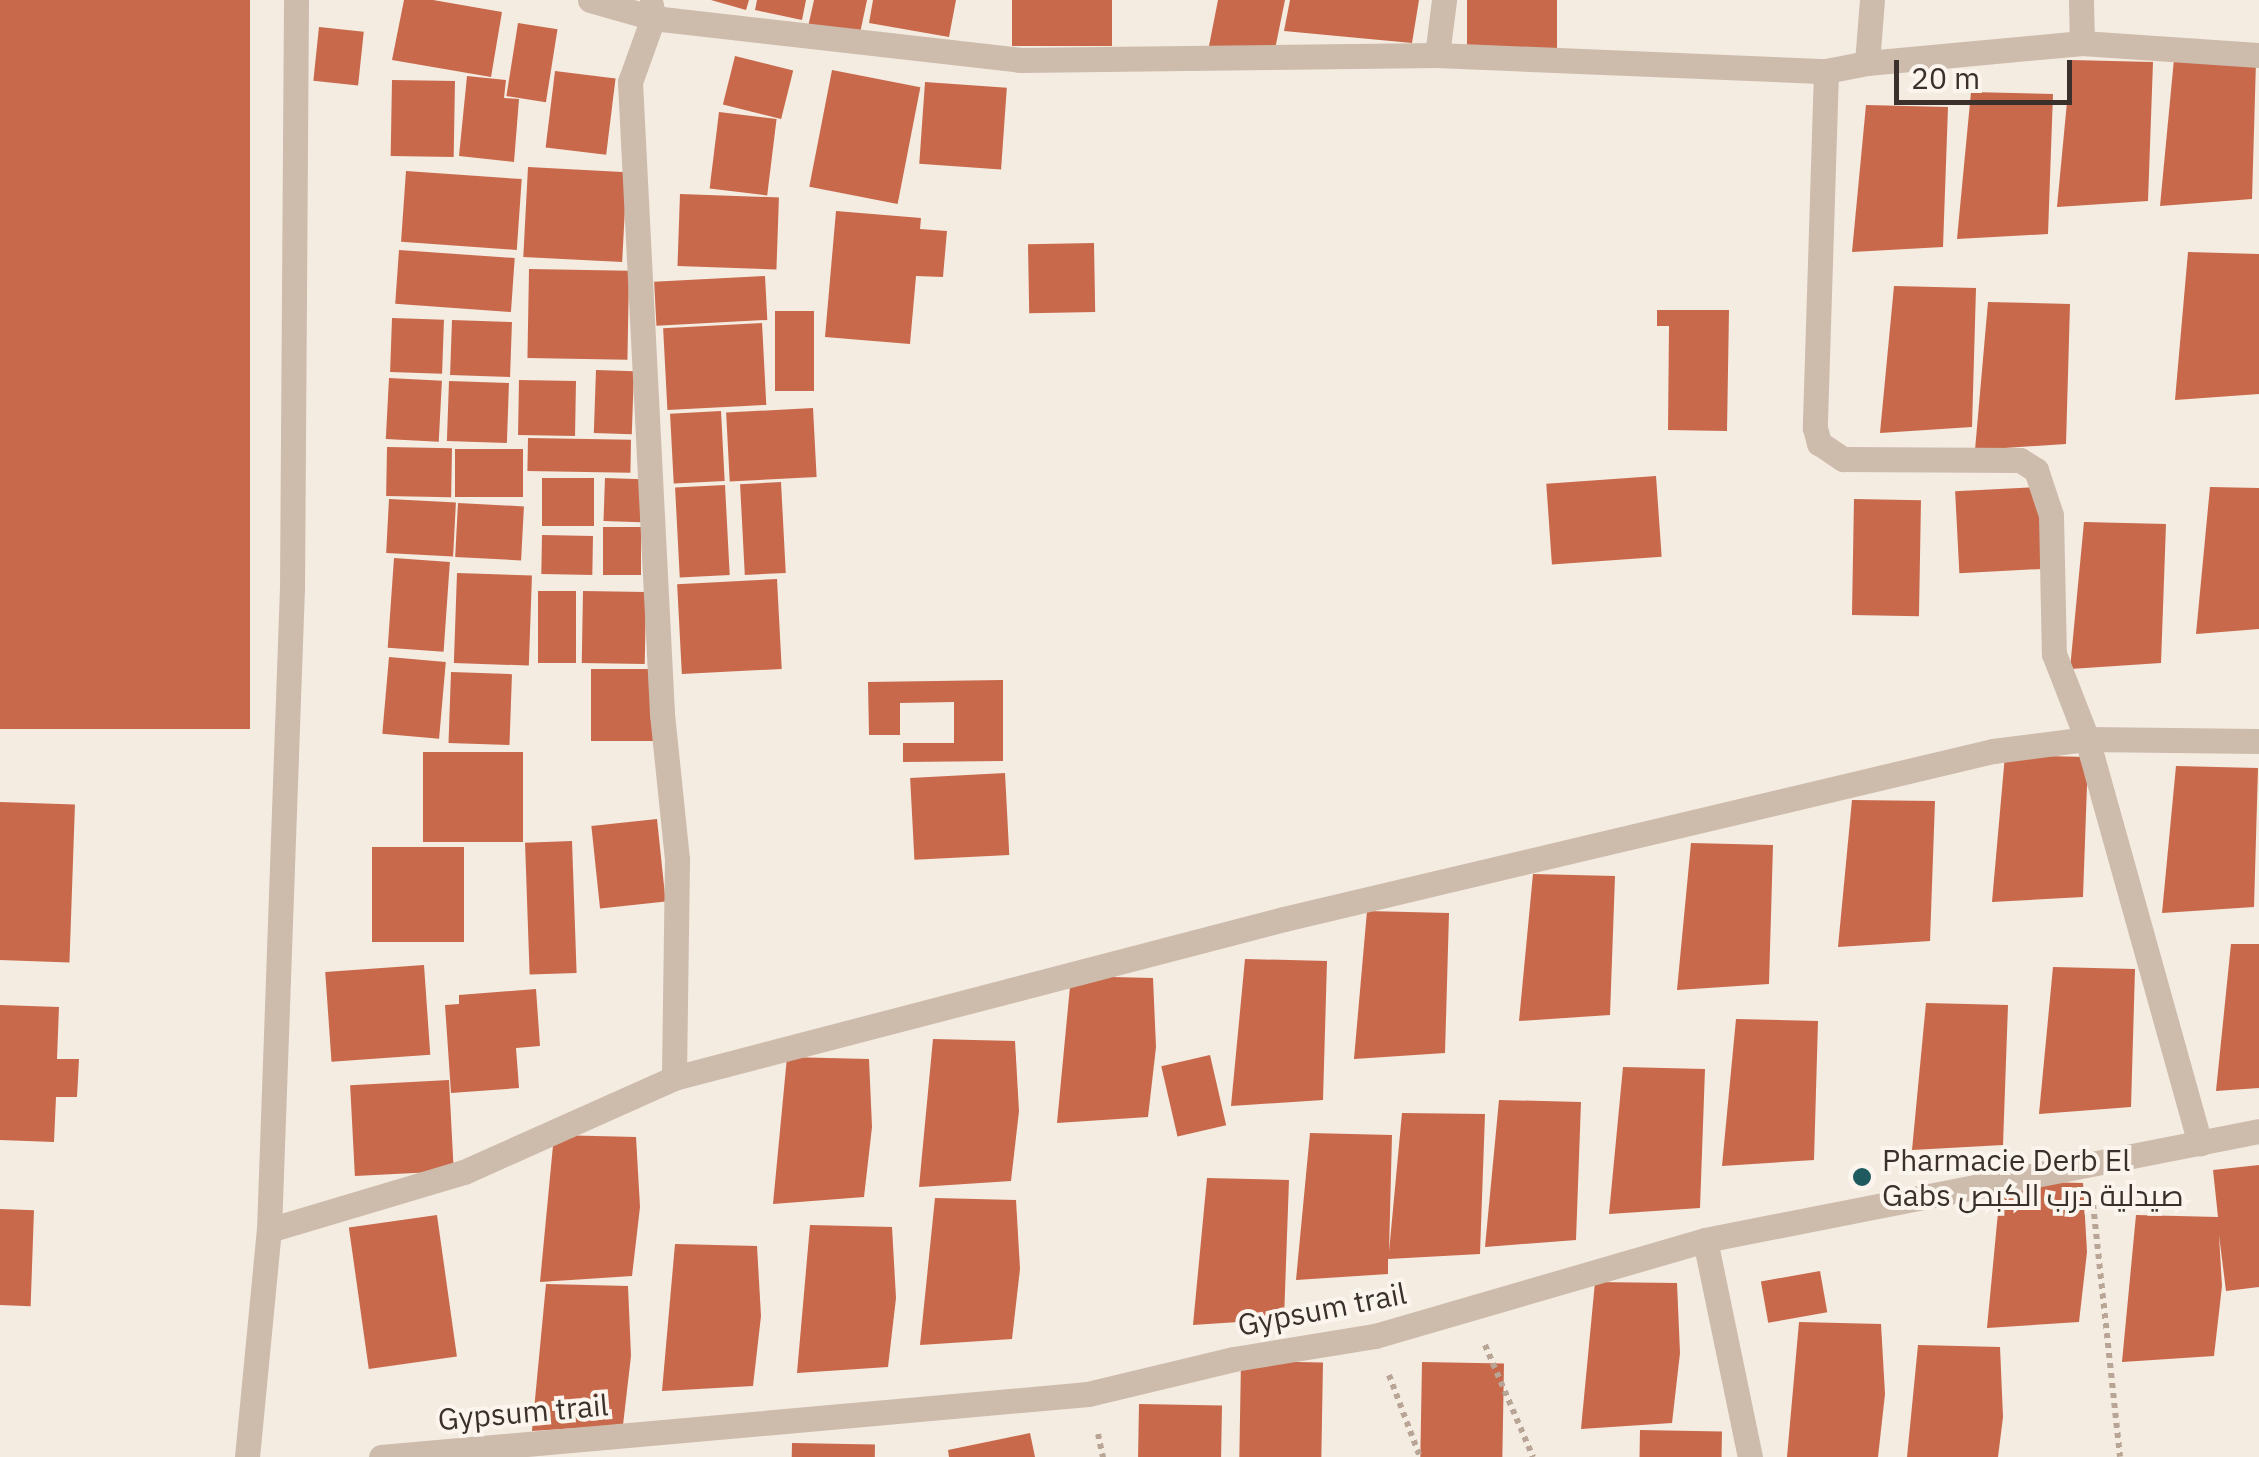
<!DOCTYPE html>
<meta charset="utf-8">
<style>
body{margin:0}
#map{position:relative;width:2259px;height:1457px;overflow:hidden;background:#f4ebe1;font-family:"IBM Plex Sans",Cairo,sans-serif}
div>[style]{position:absolute}
[style*='--x']{left:calc(var(--x)*1px);top:calc(var(--y)*1px);width:calc(var(--w)*1px);rotate:calc(var(--a)*1deg)}
.building>*{inset:0;background:#c8694b;transform-origin:0 0}
.path>*{height:6px;margin-top:-3px;transform-origin:0;background:repeating-linear-gradient(90deg,#b9a596 0 5px,transparent 0 10px)}
.minor>*{height:25px;margin:-12.5px;padding:0 12.5px;transform-origin:12.5px;border-radius:12.5px;background:#cdbbac}
.dots>*{width:28px;height:28px;translate:-50% -50%;box-sizing:border-box;border:5px solid #fbf5ee;border-radius:50%}
span{translate:-50% -50%;white-space:nowrap;text-align:center;line-height:1.15;-webkit-text-stroke:8px #fbf5ee;paint-order:stroke}
.poi-label{font-size:30px;color:#3b302b}
.left{translate:0 -50%;text-align:left}
.street-label{font-size:30px;color:#3b302b}
.scale{position:absolute;left:1894px;top:60px;width:178px;height:45px;box-sizing:border-box;border:5px solid #3b302b;border-top:0;padding-left:12px;font-size:30px;line-height:35px;white-space:nowrap;color:#3b302b;-webkit-text-stroke:8px #fbf5ee;paint-order:stroke}
</style>
<div id="map">
<div class="building">
<i style="left:0;top:0;width:250px;height:729px"></i>
<i style="clip-path:polygon(404px 0,433px 0,502px 12px,491px 77px,392px 60px)"></i>
<i style="clip-path:polygon(711px 0,749px 0,746px 10px)"></i>
<i style="clip-path:polygon(757px 0,806px 0,802px 20px,755px 10px)"></i>
<i style="clip-path:polygon(814px 0,867px 0,859px 38px,808px 27px)"></i>
<i style="clip-path:polygon(873px 0,956px 0,949px 37px,869px 23px)"></i>
<i style="left:1012px;top:0;width:100px;height:46px"></i>
<i style="clip-path:polygon(1218px 0,1285px 0,1273px 59px,1209px 46px)"></i>
<i style="clip-path:polygon(1290px 0,1419px 0,1412px 43px,1284px 31px)"></i>
<i style="left:1467px;top:0;width:90px;height:49px"></i>
<i style="left:518px;top:23px;width:40px;height:74px;rotate:9deg"></i>
<i style="left:319px;top:27px;width:45px;height:54px;rotate:6deg"></i>
<i style="left:735px;top:56px;width:60px;height:50px;rotate:14deg"></i>
<i style="clip-path:polygon(2174px 59px,2256px 61px,2252px 199px,2160px 206px)"></i>
<i style="clip-path:polygon(2071px 60px,2153px 62px,2148px 201px,2057px 207px)"></i>
<i style="left:832px;top:70px;width:90px;height:119px;rotate:11deg"></i>
<i style="left:555px;top:71px;width:61px;height:77px;rotate:7deg"></i>
<i style="clip-path:polygon(467px 76px,506px 80px,504px 98px,519px 99px,514px 162px,459px 156px)"></i>
<i style="left:392px;top:80px;width:63px;height:76px;rotate:1deg"></i>
<i style="left:925px;top:82px;width:82px;height:82px;rotate:4deg"></i>
<i style="clip-path:polygon(1971px 92px,2053px 94px,2048px 234px,1957px 239px)"></i>
<i style="clip-path:polygon(1866px 105px,1948px 107px,1943px 247px,1852px 252px)"></i>
<i style="left:719px;top:112px;width:58px;height:77px;rotate:7deg"></i>
<i style="left:528px;top:167px;width:99px;height:90px;rotate:3deg"></i>
<i style="left:406px;top:171px;width:116px;height:71px;rotate:4deg"></i>
<i style="left:680px;top:194px;width:99px;height:72px;rotate:2deg"></i>
<i style="clip-path:polygon(836px 211px,921px 218px,920px 229px,947px 231px,943px 277px,916px 276px,910px 344px,825px 337px)"></i>
<i style="left:1094px;top:243px;width:69px;height:66px;rotate:89deg"></i>
<i style="left:399px;top:250px;width:116px;height:54px;rotate:4deg"></i>
<i style="clip-path:polygon(2188px 252px,2259px 254px,2259px 394px,2175px 400px)"></i>
<i style="left:529px;top:269px;width:100px;height:89px;rotate:1deg"></i>
<i style="left:765px;top:276px;width:44px;height:111px;rotate:87deg"></i>
<i style="clip-path:polygon(1894px 286px,1976px 288px,1972px 427px,1880px 433px)"></i>
<i style="clip-path:polygon(1988px 302px,2070px 304px,2066px 444px,1975px 450px)"></i>
<i style="clip-path:polygon(1657px 310px,1729px 310px,1727px 431px,1668px 430px,1669px 326px,1657px 326px)"></i>
<i style="left:775px;top:311px;width:39px;height:80px"></i>
<i style="left:392px;top:318px;width:52px;height:54px;rotate:2deg"></i>
<i style="left:452px;top:320px;width:60px;height:55px;rotate:2deg"></i>
<i style="left:762px;top:323px;width:82px;height:99px;rotate:87deg"></i>
<i style="left:596px;top:370px;width:38px;height:63px;rotate:2deg"></i>
<i style="left:389px;top:378px;width:53px;height:61px;rotate:3deg"></i>
<i style="left:519px;top:380px;width:57px;height:55px;rotate:1deg"></i>
<i style="left:449px;top:381px;width:60px;height:60px;rotate:2deg"></i>
<i style="left:813px;top:408px;width:69px;height:87px;rotate:87deg"></i>
<i style="left:721px;top:411px;width:70px;height:51px;rotate:87deg"></i>
<i style="left:528px;top:438px;width:103px;height:33px;rotate:1deg"></i>
<i style="left:387px;top:447px;width:65px;height:49px;rotate:1deg"></i>
<i style="left:455px;top:449px;width:68px;height:48px"></i>
<i style="left:1656px;top:476px;width:81px;height:110px;rotate:86deg"></i>
<i style="left:542px;top:478px;width:52px;height:48px"></i>
<i style="left:605px;top:478px;width:37px;height:43px;rotate:2deg"></i>
<i style="left:781px;top:482px;width:91px;height:41px;rotate:87deg"></i>
<i style="left:725px;top:485px;width:90px;height:50px;rotate:87deg"></i>
<i style="left:2038px;top:487px;width:82px;height:83px;rotate:87deg"></i>
<i style="clip-path:polygon(2210px 487px,2259px 488px,2259px 629px,2196px 634px)"></i>
<i style="left:389px;top:499px;width:67px;height:54px;rotate:3deg"></i>
<i style="left:1854px;top:499px;width:67px;height:116px;rotate:1deg"></i>
<i style="left:458px;top:503px;width:66px;height:54px;rotate:3deg"></i>
<i style="clip-path:polygon(2084px 522px,2166px 524px,2161px 663px,2070px 669px)"></i>
<i style="left:603px;top:527px;width:38px;height:48px"></i>
<i style="left:542px;top:535px;width:51px;height:39px;rotate:1deg"></i>
<i style="left:394px;top:558px;width:56px;height:90px;rotate:4deg"></i>
<i style="left:457px;top:573px;width:75px;height:90px;rotate:2deg"></i>
<i style="left:777px;top:579px;width:90px;height:100px;rotate:87deg"></i>
<i style="left:538px;top:591px;width:38px;height:72px"></i>
<i style="left:583px;top:591px;width:63px;height:72px;rotate:1deg"></i>
<i style="left:389px;top:657px;width:57px;height:77px;rotate:5deg"></i>
<i style="left:591px;top:669px;width:63px;height:72px"></i>
<i style="left:451px;top:672px;width:61px;height:71px;rotate:2deg"></i>
<i style="clip-path:polygon(1003px 680px,1003px 761px,903px 762px,903px 743px,954px 743px,954px 702px,900px 703px,900px 735px,869px 735px,868px 682px)"></i>
<i style="left:423px;top:752px;width:100px;height:90px"></i>
<i style="clip-path:polygon(2005px 755px,2088px 757px,2083px 897px,1992px 902px)"></i>
<i style="clip-path:polygon(2176px 766px,2258px 768px,2254px 907px,2162px 913px)"></i>
<i style="left:1005px;top:773px;width:82px;height:95px;rotate:87deg"></i>
<i style="clip-path:polygon(1852px 800px,1935px 801px,1930px 941px,1838px 947px)"></i>
<i style="left:0;top:802px;width:75px;height:158px;rotate:2deg"></i>
<i style="left:657px;top:819px;width:83px;height:66px;rotate:84deg"></i>
<i style="left:572px;top:841px;width:132px;height:47px;rotate:88deg"></i>
<i style="clip-path:polygon(1691px 843px,1773px 845px,1769px 984px,1677px 990px)"></i>
<i style="left:372px;top:847px;width:92px;height:95px"></i>
<i style="clip-path:polygon(1533px 874px,1615px 876px,1610px 1015px,1519px 1021px)"></i>
<i style="clip-path:polygon(1367px 911px,1449px 913px,1445px 1053px,1354px 1059px)"></i>
<i style="clip-path:polygon(2231px 944px,2259px 944px,2259px 1088px,2216px 1091px)"></i>
<i style="clip-path:polygon(1245px 959px,1327px 961px,1323px 1100px,1231px 1106px)"></i>
<i style="left:424px;top:965px;width:90px;height:99px;rotate:86deg"></i>
<i style="clip-path:polygon(2053px 967px,2135px 969px,2131px 1107px,2039px 1114px)"></i>
<i style="clip-path:polygon(1071px 976px,1153px 978px,1156px 1047px,1148px 1117px,1057px 1123px)"></i>
<i style="clip-path:polygon(536px 989px,540px 1046px,516px 1048px,519px 1088px,451px 1093px,445px 1005px,459px 1004px,459px 995px)"></i>
<i style="clip-path:polygon(1926px 1003px,2008px 1005px,2003px 1145px,1912px 1150px)"></i>
<i style="clip-path:polygon(0 1005px,59px 1007px,57px 1059px,79px 1059px,77px 1097px,56px 1097px,54px 1142px,0 1140px)"></i>
<i style="clip-path:polygon(1736px 1019px,1818px 1021px,1814px 1160px,1722px 1166px)"></i>
<i style="clip-path:polygon(933px 1039px,1015px 1041px,1019px 1111px,1011px 1181px,919px 1187px)"></i>
<i style="left:1210px;top:1055px;width:72px;height:50px;rotate:77deg"></i>
<i style="clip-path:polygon(787px 1057px,869px 1059px,872px 1127px,864px 1197px,773px 1204px)"></i>
<i style="clip-path:polygon(1623px 1067px,1705px 1069px,1700px 1208px,1609px 1214px)"></i>
<i style="left:449px;top:1080px;width:91px;height:99px;rotate:87deg"></i>
<i style="clip-path:polygon(1499px 1100px,1581px 1102px,1576px 1240px,1485px 1247px)"></i>
<i style="clip-path:polygon(1402px 1113px,1485px 1114px,1480px 1254px,1388px 1259px,1388px 1274px,1296px 1280px,1310px 1133px,1392px 1135px,1389px 1252px)"></i>
<i style="clip-path:polygon(554px 1135px,636px 1137px,640px 1207px,632px 1276px,540px 1282px)"></i>
<i style="clip-path:polygon(2259px 1165px,2259px 1287px,2226px 1291px,2219px 1235px,2222px 1286px,2214px 1356px,2122px 1362px,2136px 1215px,2218px 1217px,2213px 1170px)"></i>
<i style="clip-path:polygon(1207px 1178px,1289px 1180px,1284px 1319px,1193px 1325px)"></i>
<i style="clip-path:polygon(2001px 1181px,2083px 1183px,2087px 1252px,2079px 1322px,1987px 1328px)"></i>
<i style="clip-path:polygon(935px 1198px,1016px 1200px,1020px 1269px,1012px 1339px,920px 1345px)"></i>
<i style="left:0;top:1209px;width:34px;height:96px;rotate:2deg"></i>
<i style="left:437px;top:1215px;width:143px;height:89px;rotate:82deg"></i>
<i style="clip-path:polygon(810px 1225px,892px 1227px,896px 1298px,888px 1367px,797px 1373px)"></i>
<i style="clip-path:polygon(675px 1244px,757px 1246px,761px 1316px,753px 1386px,662px 1391px)"></i>
<i style="left:1820px;top:1271px;width:42px;height:60px;rotate:80deg"></i>
<i style="clip-path:polygon(1595px 1282px,1677px 1283px,1680px 1353px,1672px 1423px,1581px 1429px)"></i>
<i style="clip-path:polygon(546px 1284px,628px 1286px,631px 1356px,623px 1425px,532px 1431px)"></i>
<i style="clip-path:polygon(1799px 1322px,1881px 1324px,1885px 1394px,1878px 1457px,1787px 1457px)"></i>
<i style="clip-path:polygon(1918px 1345px,2000px 1347px,2003px 1417px,1998px 1457px,1907px 1457px)"></i>
<i style="left:1241px;top:1361px;width:82px;height:96px;rotate:1deg"></i>
<i style="left:1422px;top:1362px;width:82px;height:95px;rotate:1deg"></i>
<i style="left:1139px;top:1404px;width:83px;height:53px;rotate:1deg"></i>
<i style="left:1640px;top:1430px;width:82px;height:27px;rotate:1deg"></i>
<i style="clip-path:polygon(1030px 1433px,1035px 1457px,949px 1457px,948px 1450px)"></i>
<i style="left:792px;top:1443px;width:83px;height:14px;rotate:1deg"></i>
</div>
<div class="path">
<i style="--x:2093;--y:1204;--w:254;--a:83.9"></i>
<i style="--x:1485;--y:1345;--w:122;--a:66.8"></i>
<i style="--x:1389;--y:1375;--w:88;--a:69.3"></i>
<i style="--x:1098;--y:1434;--w:24;--a:78"></i>
</div>
<div class="minor">
<i style="--x:590;--y:0;--w:66;--a:15.9"></i>
<i style="--x:653;--y:18;--w:368;--a:6.5"></i>
<i style="--x:1019;--y:60;--w:418;--a:-0.7"></i>
<i style="--x:1437;--y:55;--w:389;--a:2.4"></i>
<i style="--x:1826;--y:71;--w:42;--a:-11"></i>
<i style="--x:1867;--y:63;--w:216;--a:-5.3"></i>
<i style="--x:2082;--y:43;--w:177;--a:3.9"></i>
<i style="--x:2081;--y:0;--w:43;--a:88.7"></i>
<i style="--x:651;--y:5;--w:13;--a:81"></i>
<i style="--x:653;--y:18;--w:68;--a:109.8"></i>
<i style="--x:630;--y:82;--w:633;--a:87.1"></i>
<i style="--x:662;--y:714;--w:147;--a:84.1"></i>
<i style="--x:677;--y:860;--w:218;--a:90.8"></i>
<i style="--x:1437;--y:55;--w:55;--a:-82.7"></i>
<i style="--x:1867;--y:63;--w:63;--a:-85.5"></i>
<i style="--x:1826;--y:71;--w:357;--a:91.8"></i>
<i style="--x:1815;--y:428;--w:16;--a:75"></i>
<i style="--x:1819;--y:443;--w:29;--a:34"></i>
<i style="--x:1843;--y:459;--w:177;--a:0.3"></i>
<i style="--x:2020;--y:460;--w:19;--a:32"></i>
<i style="--x:2036;--y:470;--w:47;--a:71.6"></i>
<i style="--x:2051;--y:515;--w:139;--a:88.8"></i>
<i style="--x:2054;--y:654;--w:91;--a:68.8"></i>
<i style="--x:2087;--y:739;--w:420;--a:74.4"></i>
<i style="--x:269;--y:1230;--w:203;--a:-16.6"></i>
<i style="--x:464;--y:1172;--w:230;--a:-24.1"></i>
<i style="--x:674;--y:1078;--w:630;--a:-14.61"></i>
<i style="--x:1284;--y:919;--w:729;--a:-13.33"></i>
<i style="--x:1993;--y:751;--w:95;--a:-7.3"></i>
<i style="--x:2087;--y:739;--w:172;--a:0.7"></i>
<i style="--x:1705;--y:1240;--w:222;--a:78.3"></i>
<i style="--x:247;--y:1457;--w:228;--a:-84.5"></i>
<i style="--x:269;--y:1230;--w:642;--a:-87.95"></i>
<i style="--x:292;--y:588;--w:588;--a:-89.61"></i>
<i style="--x:381;--y:1457;--w:710;--a:-5.09"></i>
<i style="--x:1088;--y:1394;--w:150;--a:-13.5"></i>
<i style="--x:1234;--y:1359;--w:143;--a:-9.3"></i>
<i style="--x:1375;--y:1336;--w:344;--a:-16.2"></i>
<i style="--x:1705;--y:1240;--w:565;--a:-11.13"></i>
</div>
<div class="dots">
<i style="left:1862px;top:1177px;background:#1f5a5e"></i>
</div>
<div class="poi-label">
<span class="left" style="left:1882px;top:1177px">Pharmacie Derb El<br>Gabs صيدلية درب الكبص</span>
</div>
<div class="street-label">
<span style="left:1322px;top:1309px;rotate:-11deg">Gypsum trail</span>
<span style="left:523px;top:1412px;rotate:-5deg">Gypsum trail</span>
</div>
<div class="scale">20 m</div>
</div>
